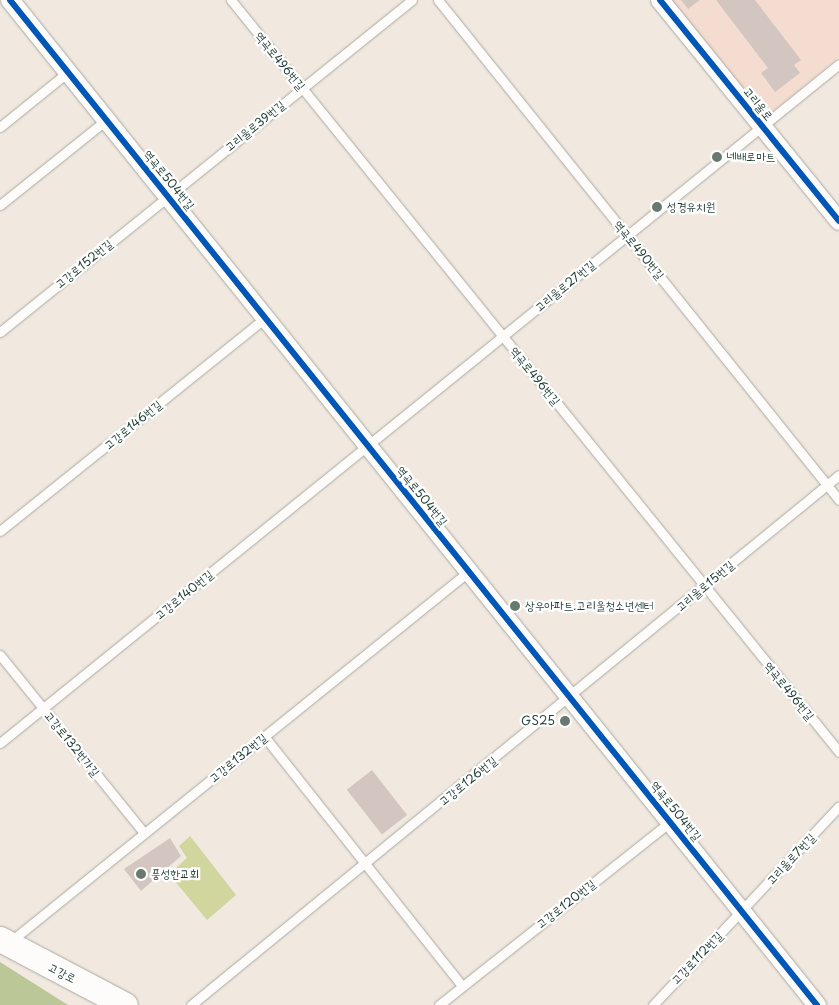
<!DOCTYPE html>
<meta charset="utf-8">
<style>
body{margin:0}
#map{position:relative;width:839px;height:1005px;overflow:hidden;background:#f1e9e0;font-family:"Playpen Sans","Poor Story",sans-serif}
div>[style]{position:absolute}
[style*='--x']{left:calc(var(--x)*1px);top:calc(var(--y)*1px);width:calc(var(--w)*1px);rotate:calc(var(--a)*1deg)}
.built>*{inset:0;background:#f4dcd1}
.green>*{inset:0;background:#d1d69f}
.forest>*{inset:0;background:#bcc798}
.building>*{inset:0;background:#d3c6c0;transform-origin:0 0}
.roads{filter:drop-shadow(0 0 1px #aaa9a2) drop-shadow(0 0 1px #aaa9a2)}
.lane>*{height:9px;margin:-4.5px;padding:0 4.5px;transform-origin:4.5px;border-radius:4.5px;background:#fdfcfa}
.street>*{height:18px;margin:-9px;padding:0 9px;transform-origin:9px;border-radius:9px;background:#fdfcfa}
.secondary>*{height:25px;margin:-12.5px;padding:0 12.5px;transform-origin:12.5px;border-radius:12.5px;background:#fdfcfa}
.cycleway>*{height:6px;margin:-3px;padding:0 3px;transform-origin:3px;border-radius:3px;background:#0057b8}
.dots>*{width:14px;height:14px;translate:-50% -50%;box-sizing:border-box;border:2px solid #fff;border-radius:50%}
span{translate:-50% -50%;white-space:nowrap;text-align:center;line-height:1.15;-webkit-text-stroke:4.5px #fff;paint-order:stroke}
.street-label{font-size:12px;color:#1f3d34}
.poi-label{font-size:12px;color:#1f3d34}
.left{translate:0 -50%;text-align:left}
.right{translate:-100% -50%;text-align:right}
</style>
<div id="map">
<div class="built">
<i style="clip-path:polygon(667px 0,839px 0,839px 57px,764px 119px)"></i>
</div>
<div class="green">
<i style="clip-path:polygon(190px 836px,236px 895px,207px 920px,169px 874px,187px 858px,179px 846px)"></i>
</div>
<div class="forest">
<i style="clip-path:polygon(0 962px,68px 1005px,0 1005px)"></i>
</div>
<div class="building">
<i style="clip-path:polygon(681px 0,700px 0,688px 9px)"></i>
<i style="clip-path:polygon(716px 0,755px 0,801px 60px,794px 65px,800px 73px,775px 92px,761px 73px,768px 68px)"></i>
<i style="left:372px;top:770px;width:57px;height:32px;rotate:52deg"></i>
<i style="clip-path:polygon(170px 838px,181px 856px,141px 891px,124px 869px)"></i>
</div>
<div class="roads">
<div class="lane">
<i style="--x:231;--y:0;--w:967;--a:51.04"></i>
<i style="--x:438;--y:0;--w:641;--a:51.27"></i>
<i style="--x:0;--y:127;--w:87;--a:-39"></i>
<i style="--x:0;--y:205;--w:136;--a:-38.7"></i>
<i style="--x:0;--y:332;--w:529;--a:-38.86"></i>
<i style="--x:0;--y:531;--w:340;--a:-38.8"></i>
<i style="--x:0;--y:655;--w:229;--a:51"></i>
<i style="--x:264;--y:736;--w:319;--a:51.6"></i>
<i style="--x:0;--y:743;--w:1079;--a:-38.98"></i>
<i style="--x:11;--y:941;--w:589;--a:-38.93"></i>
<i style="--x:191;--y:1005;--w:837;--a:-39.28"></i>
<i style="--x:439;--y:1005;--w:295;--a:-38.4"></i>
<i style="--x:653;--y:1005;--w:272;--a:-46.9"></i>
</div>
<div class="street">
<i style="--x:10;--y:0;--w:1289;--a:51.24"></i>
<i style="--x:660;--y:0;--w:284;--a:51"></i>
</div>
<div class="secondary">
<i style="--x:0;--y:939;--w:141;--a:27.8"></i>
</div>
</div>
<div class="cycleway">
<i style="--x:10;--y:0;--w:1289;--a:51.24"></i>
<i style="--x:660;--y:0;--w:284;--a:51"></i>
</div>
<div class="dots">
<i style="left:717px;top:157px;background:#687970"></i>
<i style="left:657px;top:207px;background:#687970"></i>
<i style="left:515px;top:606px;background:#687970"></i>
<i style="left:565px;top:721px;background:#687970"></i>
<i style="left:141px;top:874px;background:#687970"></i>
</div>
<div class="street-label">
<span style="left:280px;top:61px;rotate:51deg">역곡로496번길</span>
<span style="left:758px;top:104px;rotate:51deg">고리울로</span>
<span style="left:255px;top:126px;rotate:-39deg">고리울로39번길</span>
<span style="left:169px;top:180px;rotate:51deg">역곡로504번길</span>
<span style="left:639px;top:250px;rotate:51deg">역곡로490번길</span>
<span style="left:84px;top:264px;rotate:-39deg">고강로152번길</span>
<span style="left:565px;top:286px;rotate:-39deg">고리울로27번길</span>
<span style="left:535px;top:376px;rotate:51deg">역곡로496번길</span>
<span style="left:133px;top:425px;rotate:-39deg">고강로146번길</span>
<span style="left:422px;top:496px;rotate:51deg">역곡로504번길</span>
<span style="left:705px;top:586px;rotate:-40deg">고리울로15번길</span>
<span style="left:184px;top:595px;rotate:-39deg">고강로140번길</span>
<span style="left:789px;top:691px;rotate:51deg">역곡로496번길</span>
<span style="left:72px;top:744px;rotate:51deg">고강로132번가길</span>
<span style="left:238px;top:758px;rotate:-39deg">고강로132번길</span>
<span style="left:468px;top:781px;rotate:-39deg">고강로126번길</span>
<span style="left:676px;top:811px;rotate:51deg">역곡로504번길</span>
<span style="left:791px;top:859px;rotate:-47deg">고리울로7번길</span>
<span style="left:566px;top:904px;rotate:-38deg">고강로120번길</span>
<span style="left:697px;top:958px;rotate:-46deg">고강로112번길</span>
<span style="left:62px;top:973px;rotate:27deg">고강로</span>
</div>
<div class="poi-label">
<span class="left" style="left:727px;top:157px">네배로마트</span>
<span class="left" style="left:667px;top:207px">성경유치원</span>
<span class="left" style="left:525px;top:606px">상우아파트.고리울청소년센터</span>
<span class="right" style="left:555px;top:721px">GS25</span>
<span class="left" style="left:151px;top:874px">풍성한교회</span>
</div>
</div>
